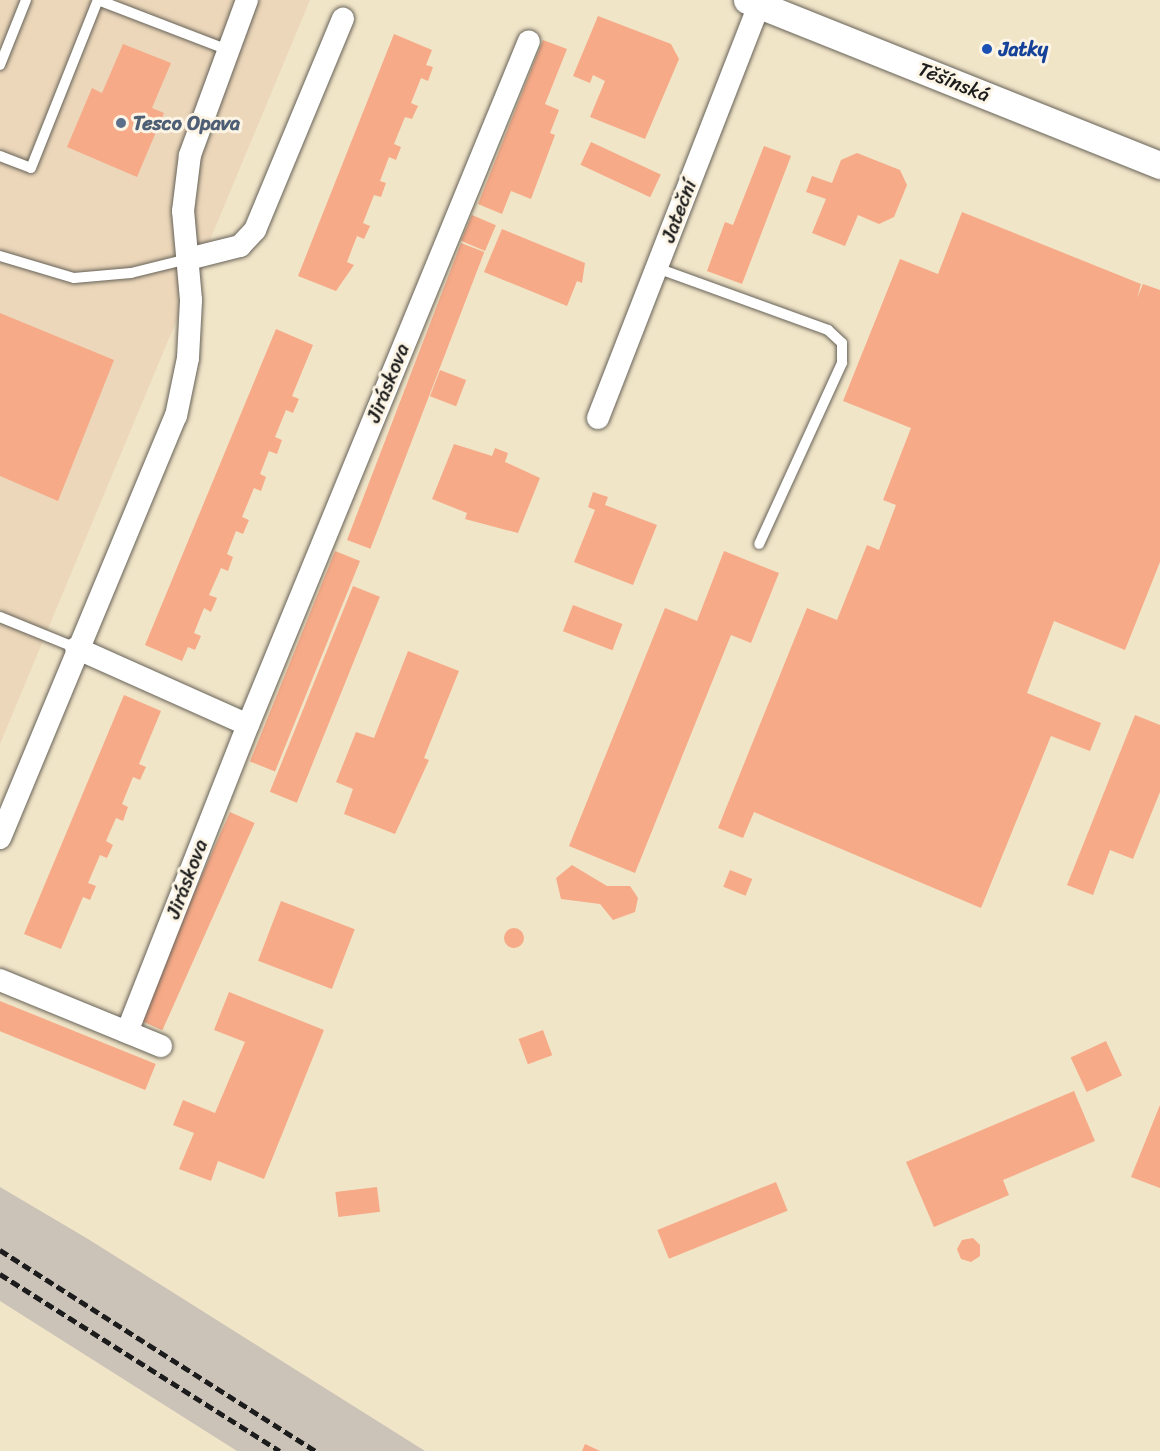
<!DOCTYPE html>
<meta charset="utf-8">
<style>
body{margin:0}
#map{position:relative;width:1160px;height:1451px;overflow:hidden;background:#f1e5c8;font-family:Sriracha,sans-serif}
div>[style]{position:absolute}
[style*='--x']{left:calc(var(--x)*1px);top:calc(var(--y)*1px);width:calc(var(--w)*1px);rotate:calc(var(--a)*1deg)}
.built>*{inset:0;background:#ecd7ba}
.industrial>*{inset:0;background:#cbc2b8}
.building>*{inset:0;background:#f6aa88;transform-origin:0 0}
.round{border-radius:50%}
.roads{filter:drop-shadow(0 0 2px #676258) drop-shadow(0 0 2px #676258)}
.service>*{height:10px;margin:-5px;padding:0 5px;transform-origin:5px;border-radius:5px;background:#fff}
.minor>*{height:22px;margin:-11px;padding:0 11px;transform-origin:11px;border-radius:11px;background:#fff}
.tertiary>*{height:27px;margin:-13.5px;padding:0 13.5px;transform-origin:13.5px;border-radius:13.5px;background:#fff}
.rail>*{height:4.5px;margin-top:-2.25px;transform-origin:0;background:repeating-linear-gradient(90deg,#1c1c1c 0 9px,transparent 0 13.5px)}
.dots>*{width:16px;height:16px;translate:-50% -50%;box-sizing:border-box;border:3px solid #fcf5e5;border-radius:50%}
span{translate:-50% -50%;white-space:nowrap;text-align:center;line-height:1.15;-webkit-text-stroke:6px #fcf5e5;paint-order:stroke}
.transit-label{font-size:20px;color:#164399;font-weight:700}
.left{translate:0 -50%;text-align:left}
.street-label{font-size:20px;color:#1c1c1c}
.service-label{font-size:20px;color:#4e5e75;font-weight:700}
</style>
<div id="map">
<div class="built">
<i style="clip-path:polygon(0 0,310px 0,0 744px)"></i>
</div>
<div class="industrial">
<i style="clip-path:polygon(0 1187px,88px 1239px,425px 1451px,237px 1451px,0 1301px)"></i>
</div>
<div class="building">
<i style="clip-path:polygon(598px 16px,671px 44px,679px 59px,645px 139px,590px 117px,605px 81px,593px 75px,590px 83px,573px 76px)"></i>
<i style="clip-path:polygon(394px 34px,432px 50px,426px 65px,433px 67px,428px 81px,421px 78px,411px 103px,418px 106px,412px 119px,405px 117px,394px 144px,401px 147px,396px 160px,389px 157px,380px 181px,386px 183px,381px 197px,374px 195px,363px 223px,370px 226px,364px 239px,357px 236px,347px 262px,354px 265px,336px 291px,298px 276px)"></i>
<i style="clip-path:polygon(543px 40px,567px 49px,545px 104px,559px 110px,550px 133px,555px 135px,531px 199px,511px 191px,502px 214px,478px 204px)"></i>
<i style="clip-path:polygon(123px 44px,171px 63px,152px 108px,164px 113px,137px 177px,67px 147px,92px 88px,102px 93px)"></i>
<i style="left:591px;top:142px;width:77px;height:25px;rotate:25deg"></i>
<i style="clip-path:polygon(764px 146px,791px 156px,742px 284px,707px 271px,725px 222px,733px 225px)"></i>
<i style="clip-path:polygon(857px 153px,900px 170px,907px 185px,894px 217px,879px 224px,858px 215px,845px 246px,812px 233px,826px 199px,806px 192px,812px 176px,832px 183px,841px 160px)"></i>
<i style="clip-path:polygon(962px 212px,1141px 284px,1137px 298px,1143px 284px,1160px 290px,1160px 562px,1125px 650px,1054px 621px,1027px 693px,1101px 723px,1090px 751px,1051px 736px,981px 908px,754px 812px,743px 838px,718px 828px,807px 608px,837px 620px,867px 545px,879px 550px,896px 505px,883px 500px,911px 428px,843px 401px,900px 259px,938px 274px)"></i>
<i style="left:472px;top:215px;width:26px;height:28px;rotate:23deg"></i>
<i style="clip-path:polygon(502px 229px,585px 263px,582px 283px,577px 281px,567px 306px,484px 272px)"></i>
<i style="left:461px;top:243px;width:25px;height:318px;rotate:21deg"></i>
<i style="clip-path:polygon(0 313px,114px 360px,58px 501px,0 476px)"></i>
<i style="clip-path:polygon(276px 329px,313px 345px,292px 396px,299px 399px,293px 413px,286px 410px,275px 437px,282px 440px,277px 454px,269px 451px,260px 474px,266px 477px,261px 491px,254px 488px,242px 517px,249px 520px,243px 534px,236px 531px,227px 554px,233px 557px,228px 571px,221px 568px,209px 595px,217px 598px,211px 612px,204px 608px,194px 633px,201px 636px,195px 650px,188px 647px,182px 661px,145px 645px)"></i>
<i style="left:440px;top:370px;width:28px;height:28px;rotate:21deg"></i>
<i style="clip-path:polygon(454px 444px,492px 456px,495px 448px,508px 453px,505px 462px,540px 478px,518px 533px,465px 519px,467px 513px,432px 499px)"></i>
<i style="clip-path:polygon(593px 492px,608px 497px,605px 505px,657px 525px,633px 585px,574px 562px,595px 510px,588px 507px)"></i>
<i style="left:335px;top:551px;width:27px;height:227px;rotate:22deg"></i>
<i style="clip-path:polygon(724px 551px,779px 573px,751px 643px,731px 635px,635px 873px,569px 846px,665px 608px,697px 621px)"></i>
<i style="left:353px;top:586px;width:29px;height:222px;rotate:22deg"></i>
<i style="left:573px;top:605px;width:53px;height:28px;rotate:21deg"></i>
<i style="clip-path:polygon(408px 651px,459px 671px,424px 758px,429px 760px,395px 834px,344px 814px,353px 789px,336px 782px,356px 732px,374px 738px)"></i>
<i style="clip-path:polygon(124px 695px,161px 711px,139px 764px,146px 767px,140px 780px,133px 777px,122px 804px,128px 807px,123px 821px,116px 818px,106px 841px,113px 845px,107px 858px,100px 855px,88px 883px,96px 886px,90px 900px,83px 897px,61px 949px,24px 934px)"></i>
<i style="clip-path:polygon(1135px 715px,1160px 725px,1160px 792px,1133px 859px,1110px 850px,1093px 895px,1067px 885px)"></i>
<i style="left:230px;top:812px;width:27px;height:227px;rotate:24deg"></i>
<i style="clip-path:polygon(572px 865px,607px 886px,630px 886px,638px 898px,635px 912px,613px 920px,600px 904px,561px 899px,556px 878px)"></i>
<i style="left:730px;top:870px;width:24px;height:18px;rotate:22deg"></i>
<i style="left:281px;top:901px;width:79px;height:64px;rotate:21deg"></i>
<i class="round" style="left:504px;top:928px;width:20px;height:20px"></i>
<i style="clip-path:polygon(229px 992px,324px 1030px,264px 1179px,218px 1161px,211px 1181px,179px 1169px,194px 1133px,173px 1125px,183px 1100px,215px 1113px,245px 1042px,214px 1030px)"></i>
<i style="left:0;top:1001px;width:168px;height:28px;rotate:22deg"></i>
<i style="left:543px;top:1030px;width:27px;height:26px;rotate:70deg"></i>
<i style="left:1106px;top:1041px;width:38px;height:39px;rotate:65deg"></i>
<i style="clip-path:polygon(1074px 1091px,1095px 1141px,1003px 1180px,1009px 1195px,934px 1227px,906px 1162px)"></i>
<i style="clip-path:polygon(1160px 1105px,1160px 1188px,1131px 1177px)"></i>
<i style="left:776px;top:1182px;width:31px;height:128px;rotate:68deg"></i>
<i style="left:377px;top:1187px;width:25px;height:42px;rotate:83deg"></i>
<i style="clip-path:polygon(973px 1238px,980px 1245px,980px 1256px,971px 1262px,961px 1259px,957px 1249px,962px 1240px)"></i>
<i style="clip-path:polygon(585px 1444px,600px 1451px,582px 1451px)"></i>
</div>
<div class="roads">
<div class="service">
<i style="--x:98;--y:0;--w:139;--a:21"></i>
<i style="--x:0;--y:65;--w:70;--a:-68.2"></i>
<i style="--x:0;--y:156;--w:33;--a:21"></i>
<i style="--x:31;--y:168;--w:181;--a:-68.3"></i>
<i style="--x:0;--y:256;--w:77;--a:16.6"></i>
<i style="--x:74;--y:278;--w:57;--a:-5"></i>
<i style="--x:131;--y:273;--w:59;--a:-13.8"></i>
<i style="--x:657;--y:268;--w:182;--a:19.9"></i>
<i style="--x:828;--y:330;--w:19;--a:43"></i>
<i style="--x:842;--y:343;--w:20;--a:90"></i>
<i style="--x:842;--y:363;--w:199;--a:114.6"></i>
<i style="--x:0;--y:617;--w:82;--a:22.2"></i>
</div>
<div class="minor">
<i style="--x:188;--y:259;--w:54;--a:-14"></i>
<i style="--x:240;--y:246;--w:22;--a:-47"></i>
<i style="--x:255;--y:230;--w:229;--a:-67.4"></i>
<i style="--x:598;--y:418;--w:443;--a:-68.7"></i>
<i style="--x:76;--y:648;--w:188;--a:24.1"></i>
<i style="--x:248;--y:725;--w:739;--a:-67.67"></i>
<i style="--x:0;--y:838;--w:457;--a:-67.4"></i>
<i style="--x:176;--y:416;--w:59;--a:-78.3"></i>
<i style="--x:188;--y:358;--w:58;--a:-87"></i>
<i style="--x:191;--y:300;--w:89;--a:-95.1"></i>
<i style="--x:183;--y:211;--w:56;--a:-82.9"></i>
<i style="--x:190;--y:155;--w:165;--a:-69.8"></i>
<i style="--x:0;--y:980;--w:174;--a:22.3"></i>
<i style="--x:127;--y:1032;--w:330;--a:-68.5"></i>
</div>
<div class="tertiary">
<i style="--x:747;--y:0;--w:445;--a:21.8"></i>
</div>
</div>
<div class="rail">
<i style="--x:0;--y:1250;--w:375;--a:32.5"></i>
<i style="--x:0;--y:1274;--w:331;--a:32.3"></i>
</div>
<div class="dots">
<i style="left:987px;top:49px;background:#1a4fb4"></i>
<i style="left:121px;top:123px;background:#5c6f8a"></i>
</div>
<div class="transit-label">
<span class="left" style="left:999px;top:49px">Jatky</span>
</div>
<div class="street-label">
<span style="left:954px;top:82px;rotate:22deg">Těšínská</span>
<span style="left:679px;top:211px;rotate:-69deg">Jateční</span>
<span style="left:388px;top:383px;rotate:-68deg">Jiráskova</span>
<span style="left:187px;top:879px;rotate:-69deg">Jiráskova</span>
</div>
<div class="service-label">
<span class="left" style="left:133px;top:123px">Tesco Opava</span>
</div>
</div>
